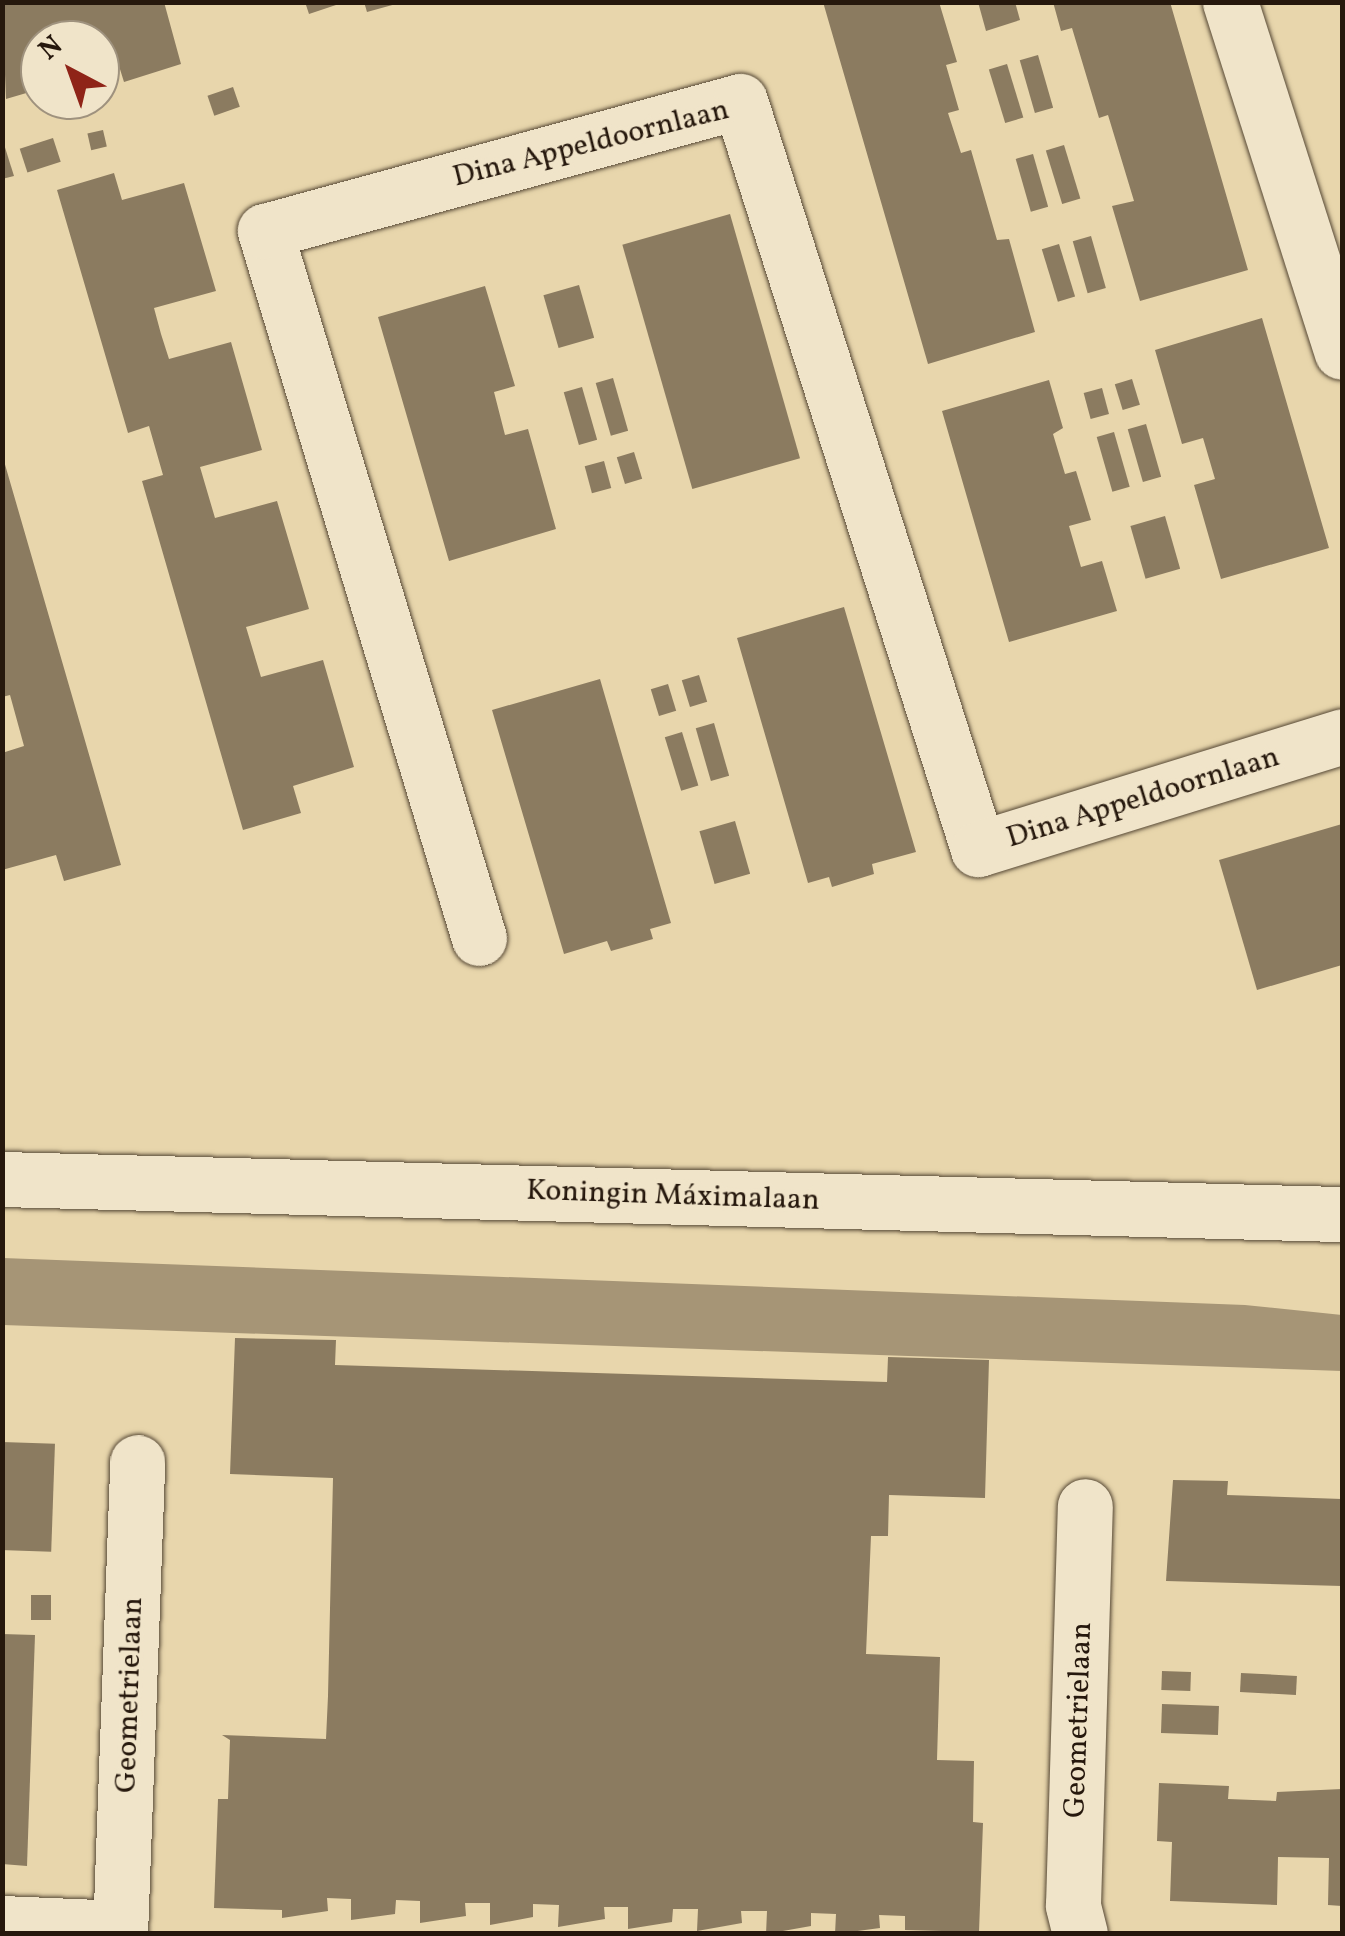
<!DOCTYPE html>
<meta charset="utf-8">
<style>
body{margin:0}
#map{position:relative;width:1345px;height:1936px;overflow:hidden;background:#e8d6ac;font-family:Vollkorn,serif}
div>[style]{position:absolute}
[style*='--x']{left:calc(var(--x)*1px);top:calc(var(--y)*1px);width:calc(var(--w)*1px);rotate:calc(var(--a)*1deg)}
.water>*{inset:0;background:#a69576}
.building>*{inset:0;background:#8b7b60;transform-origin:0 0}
.roads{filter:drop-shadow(0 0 2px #564835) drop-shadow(0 0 2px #564835)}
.minor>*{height:55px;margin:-27.5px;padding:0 27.5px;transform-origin:27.5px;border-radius:27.5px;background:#f0e4c9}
.secondary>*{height:55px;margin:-27.5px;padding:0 27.5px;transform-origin:27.5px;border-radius:27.5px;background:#f0e4c9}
span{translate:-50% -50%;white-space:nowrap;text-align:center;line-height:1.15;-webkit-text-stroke:8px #f0e4c9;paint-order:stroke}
.street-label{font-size:30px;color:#26180d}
.frame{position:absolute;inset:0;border:5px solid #26180d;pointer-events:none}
.north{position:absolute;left:20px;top:20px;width:100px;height:100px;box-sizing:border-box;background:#f0e4c9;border:2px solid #9f927e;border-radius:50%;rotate:319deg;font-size:28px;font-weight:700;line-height:40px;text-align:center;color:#26180d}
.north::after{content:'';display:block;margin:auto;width:35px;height:45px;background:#8f2418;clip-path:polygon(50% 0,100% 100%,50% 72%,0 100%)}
</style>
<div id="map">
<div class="water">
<i style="clip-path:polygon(3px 1258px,1245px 1305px,1342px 1315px,1342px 1371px,3px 1325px)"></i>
</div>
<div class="building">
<i style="clip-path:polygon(2px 2px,164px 2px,181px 64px,124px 82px,119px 66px,100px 71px,100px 40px,40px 40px,40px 89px,6px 99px)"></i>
<i style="clip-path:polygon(305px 2px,342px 2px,342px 3px,309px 14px)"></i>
<i style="clip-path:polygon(364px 2px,396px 2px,396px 4px,367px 12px)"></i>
<i style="clip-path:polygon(823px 2px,939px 2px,957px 62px,946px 65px,959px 110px,948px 113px,961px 153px,971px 150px,997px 240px,1009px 239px,1035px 332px,928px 364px)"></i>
<i style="clip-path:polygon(978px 2px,1015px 2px,1020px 20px,986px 31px)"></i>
<i style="clip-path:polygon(1053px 2px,1170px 2px,1248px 270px,1140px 301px,1112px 206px,1134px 201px,1108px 115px,1099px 118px,1072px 28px,1061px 31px)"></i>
<i style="left:1038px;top:55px;width:55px;height:19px;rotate:74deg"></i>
<i style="left:1007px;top:64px;width:56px;height:19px;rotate:73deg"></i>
<i style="left:233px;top:87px;width:21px;height:27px;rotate:71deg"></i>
<i style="left:103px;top:130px;width:17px;height:16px;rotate:77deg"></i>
<i style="clip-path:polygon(2px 138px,14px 176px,2px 179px)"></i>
<i style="left:53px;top:138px;width:25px;height:35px;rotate:72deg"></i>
<i style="left:1064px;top:145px;width:56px;height:19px;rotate:73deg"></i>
<i style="left:1033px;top:154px;width:55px;height:18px;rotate:74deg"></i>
<i style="clip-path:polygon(114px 173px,122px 200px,184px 183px,216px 291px,154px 308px,161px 334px,169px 359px,231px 342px,262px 450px,200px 467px,215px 518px,277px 501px,309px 609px,246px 627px,261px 677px,323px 660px,354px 767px,293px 786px,301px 813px,243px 830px,142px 481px,163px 475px,149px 426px,128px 433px,57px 190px)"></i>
<i style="left:730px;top:214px;width:254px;height:112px;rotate:74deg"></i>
<i style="left:1091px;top:236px;width:54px;height:19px;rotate:74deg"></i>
<i style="left:1059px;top:244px;width:55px;height:18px;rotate:73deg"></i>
<i style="left:579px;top:285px;width:55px;height:37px;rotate:74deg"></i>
<i style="clip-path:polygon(485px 286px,515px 386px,494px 392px,505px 435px,528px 429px,556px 529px,449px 561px,378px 317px)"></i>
<i style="clip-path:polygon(1262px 318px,1329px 548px,1221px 579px,1194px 485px,1215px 479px,1203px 438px,1182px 444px,1155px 350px)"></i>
<i style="left:613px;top:378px;width:55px;height:18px;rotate:74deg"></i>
<i style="left:1132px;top:379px;width:27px;height:18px;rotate:73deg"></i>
<i style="clip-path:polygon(1049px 380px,1063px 428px,1053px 434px,1065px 474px,1076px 471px,1091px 520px,1069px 526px,1081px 567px,1102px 561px,1117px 611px,1009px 642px,942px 411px)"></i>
<i style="left:582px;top:387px;width:55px;height:19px;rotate:74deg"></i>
<i style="left:1102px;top:388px;width:27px;height:19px;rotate:75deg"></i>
<i style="left:1146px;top:424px;width:55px;height:19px;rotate:74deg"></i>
<i style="left:1114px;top:432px;width:57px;height:18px;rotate:74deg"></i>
<i style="left:634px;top:452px;width:28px;height:18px;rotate:73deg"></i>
<i style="clip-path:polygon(4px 461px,121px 865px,64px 881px,56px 855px,2px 870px,2px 753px,24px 746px,10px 695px,2px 697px)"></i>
<i style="left:604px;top:461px;width:28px;height:20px;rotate:75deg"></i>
<i style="left:1165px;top:516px;width:55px;height:36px;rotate:74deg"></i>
<i style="clip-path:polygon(844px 607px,916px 852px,872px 864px,874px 874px,832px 887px,829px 877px,808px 883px,737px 638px)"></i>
<i style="left:699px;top:675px;width:28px;height:18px;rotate:73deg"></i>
<i style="clip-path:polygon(600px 679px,671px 923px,650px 929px,653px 939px,611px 951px,607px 941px,564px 954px,492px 710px)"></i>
<i style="left:668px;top:684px;width:28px;height:18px;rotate:73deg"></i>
<i style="left:714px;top:723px;width:55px;height:19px;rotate:74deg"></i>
<i style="left:682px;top:732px;width:56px;height:18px;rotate:73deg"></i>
<i style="left:735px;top:821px;width:55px;height:37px;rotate:74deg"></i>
<i style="clip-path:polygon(1342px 824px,1342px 965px,1257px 990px,1219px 860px)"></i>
<i style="clip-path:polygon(235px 1338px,336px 1340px,335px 1365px,887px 1382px,888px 1357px,989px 1360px,985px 1498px,889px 1495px,888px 1536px,871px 1536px,866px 1654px,940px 1657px,937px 1760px,974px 1761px,973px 1822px,983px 1823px,979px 1932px,905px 1930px,905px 1916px,879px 1915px,880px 1928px,835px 1934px,836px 1914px,811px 1913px,811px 1926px,766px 1934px,767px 1911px,741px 1911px,742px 1923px,697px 1931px,698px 1909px,673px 1909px,672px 1922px,628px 1929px,628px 1907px,604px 1907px,605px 1919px,558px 1927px,559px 1905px,533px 1904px,533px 1917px,490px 1925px,490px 1903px,465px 1903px,466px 1916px,420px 1923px,420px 1901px,396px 1900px,395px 1914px,351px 1920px,351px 1899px,327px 1898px,328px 1911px,282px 1918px,282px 1910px,214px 1908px,218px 1799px,228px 1799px,230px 1740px,222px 1735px,326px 1739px,328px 1696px,333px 1478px,230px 1474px)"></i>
<i style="left:2px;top:1442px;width:53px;height:108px;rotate:2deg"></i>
<i style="clip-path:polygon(1173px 1480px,1228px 1481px,1227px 1495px,1342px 1499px,1342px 1586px,1166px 1581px)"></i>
<i style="left:31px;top:1595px;width:20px;height:25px"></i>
<i style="clip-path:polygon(2px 1634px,35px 1635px,27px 1866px,2px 1864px)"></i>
<i style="left:1162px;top:1671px;width:29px;height:19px;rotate:2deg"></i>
<i style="left:1241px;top:1673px;width:56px;height:19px;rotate:3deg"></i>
<i style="left:1162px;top:1704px;width:57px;height:29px;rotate:2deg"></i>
<i style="clip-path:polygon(1159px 1783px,1229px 1786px,1228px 1799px,1276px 1801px,1277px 1792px,1342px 1789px,1342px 1906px,1328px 1905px,1329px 1858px,1278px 1857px,1277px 1905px,1170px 1901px,1172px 1842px,1157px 1841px)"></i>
</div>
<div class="roads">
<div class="minor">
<i style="--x:1230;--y:2;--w:367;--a:72.3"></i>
<i style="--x:479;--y:938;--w:739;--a:-106.84"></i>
<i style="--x:265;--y:231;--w:492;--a:-15.3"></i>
<i style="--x:740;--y:101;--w:785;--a:72.35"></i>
<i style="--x:978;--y:849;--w:381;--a:-17.2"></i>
<i style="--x:2;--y:1923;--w:118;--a:2.4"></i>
<i style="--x:120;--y:1934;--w:472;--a:-87.9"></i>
<i style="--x:1080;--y:1934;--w:30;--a:-104"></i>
<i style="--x:1073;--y:1905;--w:399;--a:-88.3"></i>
</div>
<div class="secondary">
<i style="--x:2;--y:1179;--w:1340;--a:1.5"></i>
</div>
</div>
<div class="street-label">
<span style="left:591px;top:144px;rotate:-14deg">Dina Appeldoornlaan</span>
<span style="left:1143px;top:798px;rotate:-17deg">Dina Appeldoornlaan</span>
<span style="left:673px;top:1196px;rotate:2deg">Koningin Máximalaan</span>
<span style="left:130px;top:1695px;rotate:-88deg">Geometrielaan</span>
<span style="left:1079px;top:1720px;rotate:-88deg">Geometrielaan</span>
</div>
<div class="frame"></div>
<div class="north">N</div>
</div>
